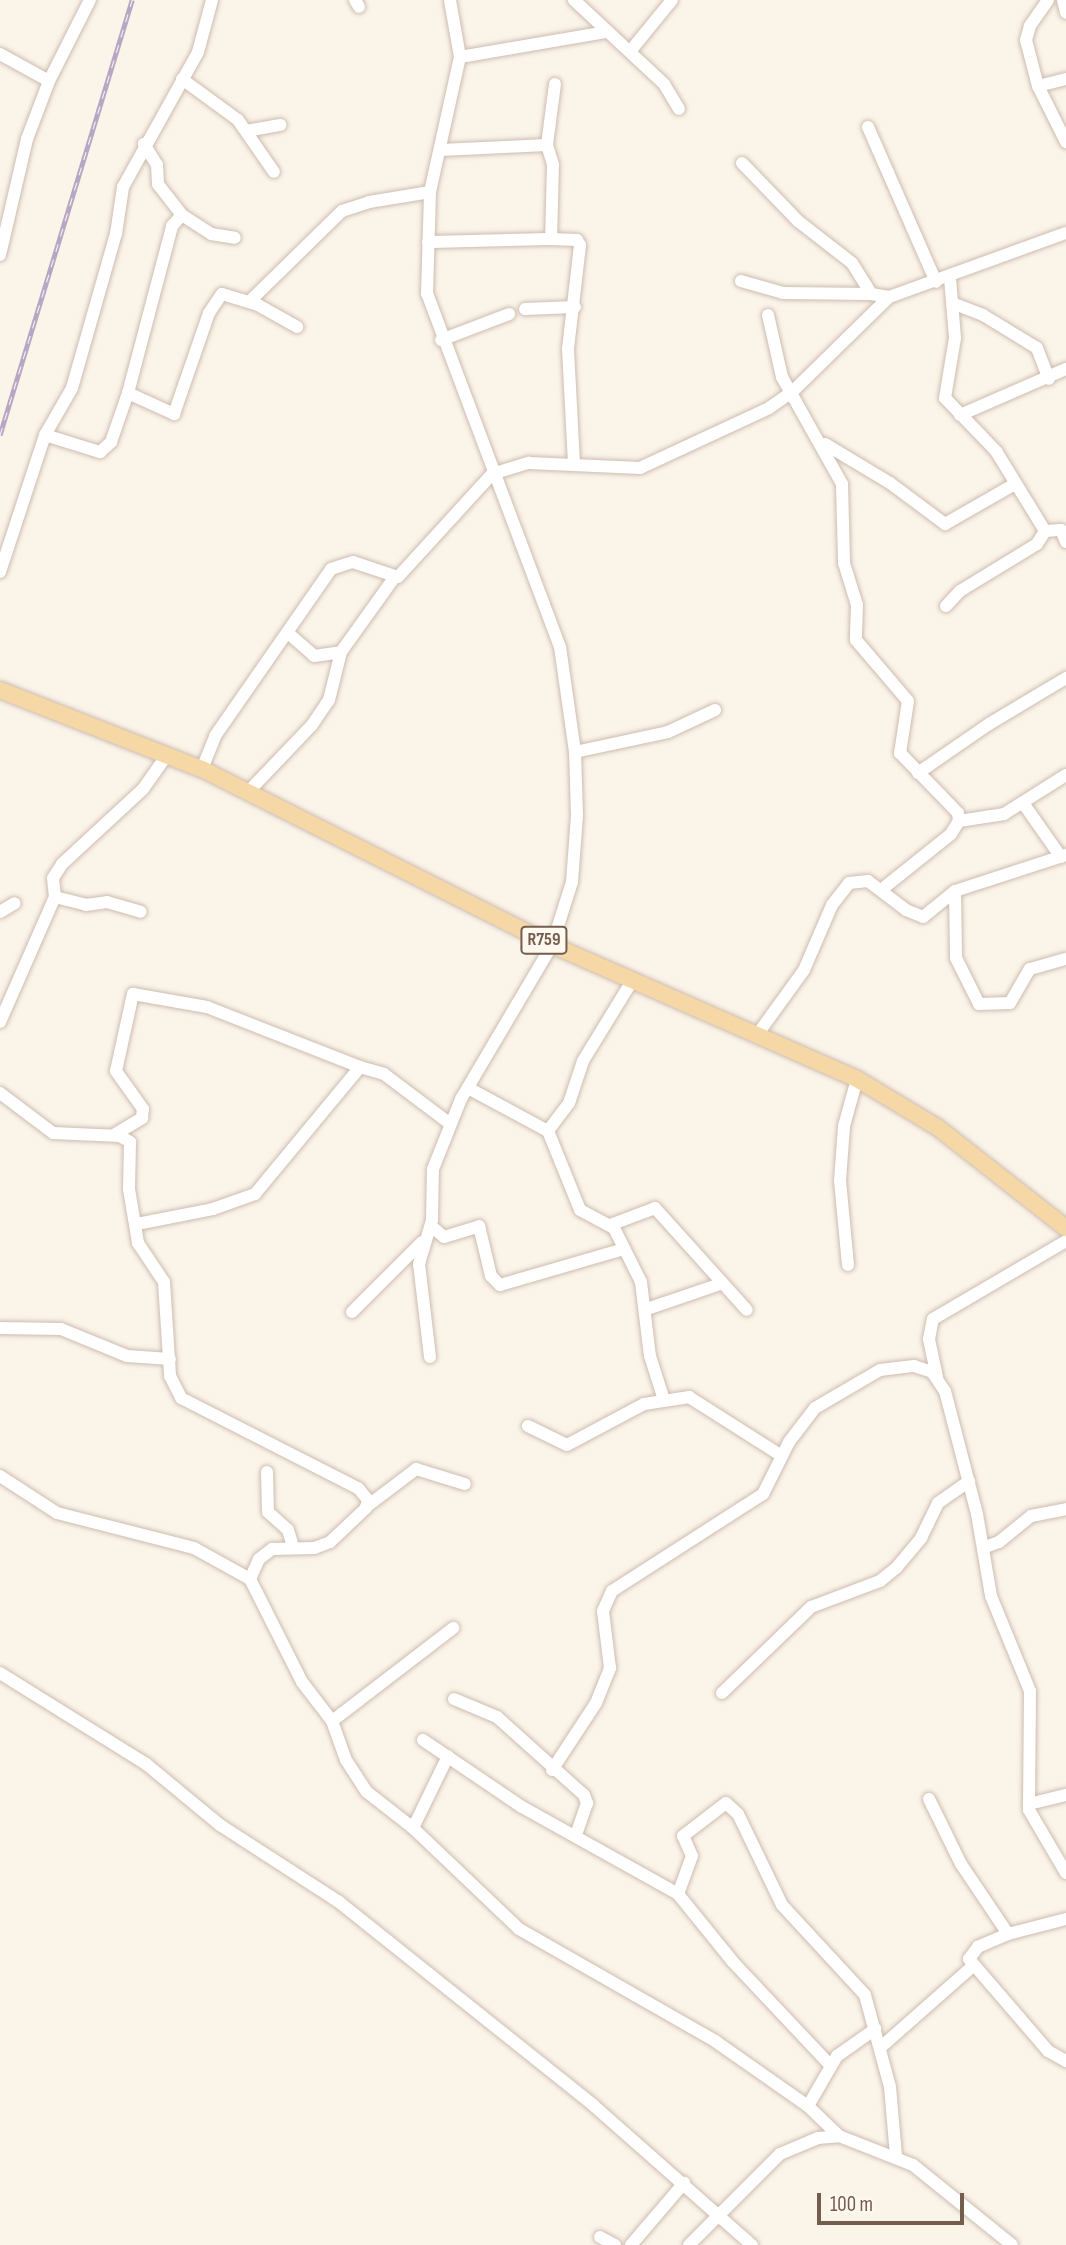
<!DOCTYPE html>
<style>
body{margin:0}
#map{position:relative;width:1066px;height:2245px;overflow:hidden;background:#fbf4e9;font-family:"Sofia Sans Condensed",sans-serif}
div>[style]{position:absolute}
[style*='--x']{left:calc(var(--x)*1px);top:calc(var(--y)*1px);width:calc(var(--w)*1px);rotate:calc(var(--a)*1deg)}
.roads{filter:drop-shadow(0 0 2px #cdbcaf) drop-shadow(0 0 2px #cdbcaf)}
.minor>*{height:12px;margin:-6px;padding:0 6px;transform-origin:6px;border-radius:6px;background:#fff}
.major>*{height:16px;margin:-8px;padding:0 8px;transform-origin:8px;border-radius:8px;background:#f5d8a6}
.rail>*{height:5px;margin-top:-2.5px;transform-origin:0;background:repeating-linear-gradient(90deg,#fef8ef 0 8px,#b7a7c5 0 16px);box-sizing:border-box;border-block:2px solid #b7a7c5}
span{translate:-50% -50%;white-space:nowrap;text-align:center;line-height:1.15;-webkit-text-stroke:7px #fef8ef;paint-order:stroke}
.shield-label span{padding:2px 5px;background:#fef8ef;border:2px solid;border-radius:5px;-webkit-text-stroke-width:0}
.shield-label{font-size:18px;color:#745c4e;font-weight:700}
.scale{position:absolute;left:817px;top:2193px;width:147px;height:32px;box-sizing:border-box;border:4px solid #745c4e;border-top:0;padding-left:9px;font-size:21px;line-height:24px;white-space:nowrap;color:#745c4e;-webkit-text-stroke:5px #fef8ef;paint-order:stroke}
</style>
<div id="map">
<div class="roads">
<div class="minor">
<i style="--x:355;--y:0;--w:8;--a:60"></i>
<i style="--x:574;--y:0;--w:123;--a:43"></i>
<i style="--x:664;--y:84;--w:29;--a:59"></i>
<i style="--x:1048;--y:0;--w:32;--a:125"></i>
<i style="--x:1030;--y:26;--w:15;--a:106"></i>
<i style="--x:1026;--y:40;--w:48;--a:75.4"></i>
<i style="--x:1038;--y:86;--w:29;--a:-14"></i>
<i style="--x:1063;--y:0;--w:13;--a:77"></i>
<i style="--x:632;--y:49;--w:63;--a:-50.8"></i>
<i style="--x:0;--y:54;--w:56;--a:28.9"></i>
<i style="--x:460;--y:57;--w:149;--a:-9.7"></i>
<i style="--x:182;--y:79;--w:69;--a:36.2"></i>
<i style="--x:238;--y:120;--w:63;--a:55.3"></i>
<i style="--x:555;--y:84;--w:62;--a:97.5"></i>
<i style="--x:547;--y:145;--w:21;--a:73"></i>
<i style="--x:553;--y:165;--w:74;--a:91.5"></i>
<i style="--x:551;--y:239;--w:26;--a:2"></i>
<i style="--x:577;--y:240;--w:6;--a:59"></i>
<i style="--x:580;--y:245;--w:105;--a:96.6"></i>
<i style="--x:568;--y:349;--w:116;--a:87"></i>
<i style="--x:1038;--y:86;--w:63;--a:63.4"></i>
<i style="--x:868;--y:127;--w:169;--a:66.3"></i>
<i style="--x:246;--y:131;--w:35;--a:-10"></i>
<i style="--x:441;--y:150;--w:106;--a:-2.7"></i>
<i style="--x:742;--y:163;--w:81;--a:46"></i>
<i style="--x:798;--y:221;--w:68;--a:37.9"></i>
<i style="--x:852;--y:263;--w:36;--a:58"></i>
<i style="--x:871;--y:294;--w:18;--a:9"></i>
<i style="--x:182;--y:215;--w:35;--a:33"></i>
<i style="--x:211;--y:234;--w:24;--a:9"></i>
<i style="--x:428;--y:242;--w:123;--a:-1.4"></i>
<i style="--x:0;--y:255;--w:119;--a:-76.9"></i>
<i style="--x:27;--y:139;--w:62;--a:-69.2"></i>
<i style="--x:49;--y:81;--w:91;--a:-63.2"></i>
<i style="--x:950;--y:278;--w:60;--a:85.2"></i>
<i style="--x:955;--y:338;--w:61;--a:99.5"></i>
<i style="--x:945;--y:398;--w:74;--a:46.1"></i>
<i style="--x:996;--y:451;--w:94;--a:58.5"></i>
<i style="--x:1045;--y:531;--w:16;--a:-4"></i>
<i style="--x:1061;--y:530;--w:13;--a:67"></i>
<i style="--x:741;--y:281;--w:44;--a:15.9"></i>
<i style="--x:783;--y:293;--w:88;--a:0.7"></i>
<i style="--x:249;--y:302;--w:130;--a:-44.4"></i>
<i style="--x:342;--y:211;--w:28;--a:-18"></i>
<i style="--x:369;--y:202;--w:62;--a:-9.3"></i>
<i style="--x:952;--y:303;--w:33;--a:21"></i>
<i style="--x:983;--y:315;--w:63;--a:31.4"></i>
<i style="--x:1037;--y:348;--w:33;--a:69"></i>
<i style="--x:525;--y:309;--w:50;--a:-2.3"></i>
<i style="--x:768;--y:315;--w:64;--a:77.3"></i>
<i style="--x:782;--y:377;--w:123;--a:60.7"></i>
<i style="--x:842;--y:484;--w:79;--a:88.5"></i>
<i style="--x:844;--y:563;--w:44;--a:72.8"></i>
<i style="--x:857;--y:605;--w:35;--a:92"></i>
<i style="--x:856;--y:640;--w:80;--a:49.6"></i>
<i style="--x:908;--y:701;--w:53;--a:98.7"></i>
<i style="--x:900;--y:753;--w:83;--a:46"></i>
<i style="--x:958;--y:813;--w:8;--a:83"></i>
<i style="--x:959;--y:821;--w:15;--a:122"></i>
<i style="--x:951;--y:834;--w:90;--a:141.3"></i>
<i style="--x:441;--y:340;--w:73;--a:-20.9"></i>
<i style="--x:128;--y:393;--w:173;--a:-75.2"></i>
<i style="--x:172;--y:226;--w:15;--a:-48"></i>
<i style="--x:182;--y:215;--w:39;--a:-128"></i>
<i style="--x:158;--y:184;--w:19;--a:-93"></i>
<i style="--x:157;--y:165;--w:25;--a:-122"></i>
<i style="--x:960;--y:415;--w:116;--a:-23.5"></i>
<i style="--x:45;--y:435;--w:58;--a:17.2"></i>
<i style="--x:100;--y:452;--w:15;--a:-42"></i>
<i style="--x:111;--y:442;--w:52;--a:-70.9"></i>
<i style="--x:128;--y:393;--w:51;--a:24.5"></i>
<i style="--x:174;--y:414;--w:107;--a:-70.9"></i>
<i style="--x:209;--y:313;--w:23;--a:-56"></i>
<i style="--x:222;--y:294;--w:38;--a:17"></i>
<i style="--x:258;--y:305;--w:45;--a:29.4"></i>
<i style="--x:825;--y:444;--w:76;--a:31"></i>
<i style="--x:890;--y:483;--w:69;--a:36.7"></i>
<i style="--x:945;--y:524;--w:78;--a:-29.8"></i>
<i style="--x:0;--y:572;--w:144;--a:-71.8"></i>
<i style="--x:45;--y:435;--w:54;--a:-60.1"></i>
<i style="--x:72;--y:388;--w:160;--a:-74.1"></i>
<i style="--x:116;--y:234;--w:48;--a:-81.5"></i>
<i style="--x:123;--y:187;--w:154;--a:-60.9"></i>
<i style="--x:198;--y:52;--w:54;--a:-74.9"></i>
<i style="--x:946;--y:606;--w:21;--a:-47"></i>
<i style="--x:960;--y:591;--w:90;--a:-31.4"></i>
<i style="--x:1037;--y:544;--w:15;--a:-58"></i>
<i style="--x:288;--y:633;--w:35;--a:41"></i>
<i style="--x:314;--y:656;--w:27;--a:-8"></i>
<i style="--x:341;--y:652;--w:91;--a:-54.4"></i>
<i style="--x:575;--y:752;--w:95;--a:-12.1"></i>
<i style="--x:668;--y:732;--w:52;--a:-25.1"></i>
<i style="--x:202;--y:769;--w:35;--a:-68"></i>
<i style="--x:215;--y:736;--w:203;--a:-55.2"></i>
<i style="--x:331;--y:569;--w:23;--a:-18"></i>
<i style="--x:353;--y:562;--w:47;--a:18.4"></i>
<i style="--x:398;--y:577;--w:139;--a:-47.6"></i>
<i style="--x:492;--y:474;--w:39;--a:-17"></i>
<i style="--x:529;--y:463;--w:111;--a:2.6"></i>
<i style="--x:640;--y:468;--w:142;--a:-24.9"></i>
<i style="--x:769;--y:408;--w:28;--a:-35"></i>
<i style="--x:792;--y:392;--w:136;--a:-44.4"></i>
<i style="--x:889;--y:297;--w:188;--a:-19.9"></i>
<i style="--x:918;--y:773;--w:86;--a:-34.6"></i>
<i style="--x:989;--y:724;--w:90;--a:-30.9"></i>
<i style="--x:249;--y:791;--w:91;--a:-46.3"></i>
<i style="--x:312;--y:725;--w:30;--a:-56"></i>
<i style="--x:329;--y:700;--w:49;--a:-76"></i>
<i style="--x:1023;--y:803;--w:66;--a:54.9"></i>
<i style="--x:959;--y:821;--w:46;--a:-8.8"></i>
<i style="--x:1004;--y:814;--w:73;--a:-32.2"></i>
<i style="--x:955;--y:891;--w:67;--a:89.1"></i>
<i style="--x:956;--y:958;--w:51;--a:63.4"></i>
<i style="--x:979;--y:1004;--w:31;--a:-2"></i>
<i style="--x:1010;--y:1003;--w:39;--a:-60"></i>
<i style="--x:1030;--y:969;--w:37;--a:-16"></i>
<i style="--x:55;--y:897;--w:32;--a:14"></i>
<i style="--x:86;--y:905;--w:21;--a:-8"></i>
<i style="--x:107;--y:902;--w:35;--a:16"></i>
<i style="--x:0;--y:912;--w:17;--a:-31"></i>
<i style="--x:632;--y:981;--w:94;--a:121.5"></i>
<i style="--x:583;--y:1061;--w:44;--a:108.4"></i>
<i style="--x:569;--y:1103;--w:35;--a:127"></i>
<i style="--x:548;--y:1131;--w:85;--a:67.9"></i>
<i style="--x:580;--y:1210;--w:38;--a:28"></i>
<i style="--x:614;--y:1228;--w:60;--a:63.4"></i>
<i style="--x:641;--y:1282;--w:75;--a:83.1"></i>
<i style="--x:650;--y:1356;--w:46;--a:72.3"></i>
<i style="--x:0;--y:1022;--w:137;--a:-66.3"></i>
<i style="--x:55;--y:897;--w:19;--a:-96"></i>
<i style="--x:53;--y:878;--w:17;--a:-57"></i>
<i style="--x:62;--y:864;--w:110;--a:-42.8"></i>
<i style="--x:143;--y:789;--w:42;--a:-54.8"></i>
<i style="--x:757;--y:1035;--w:80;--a:-54.1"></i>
<i style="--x:804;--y:970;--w:71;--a:-66.7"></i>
<i style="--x:832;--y:905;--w:28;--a:-52"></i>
<i style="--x:849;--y:883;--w:19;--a:-6"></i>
<i style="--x:868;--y:881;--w:48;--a:37.3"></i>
<i style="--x:906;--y:910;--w:18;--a:22"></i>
<i style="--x:923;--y:917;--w:41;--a:-39.1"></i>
<i style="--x:955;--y:891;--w:117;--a:-18"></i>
<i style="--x:468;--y:1088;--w:91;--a:28.3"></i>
<i style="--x:0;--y:1093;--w:66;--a:37"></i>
<i style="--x:53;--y:1133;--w:67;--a:2.6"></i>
<i style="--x:120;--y:1136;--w:12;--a:31"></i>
<i style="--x:130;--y:1142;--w:47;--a:91.2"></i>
<i style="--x:129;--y:1189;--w:55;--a:80.5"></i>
<i style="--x:138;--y:1243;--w:47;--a:56.3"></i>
<i style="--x:164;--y:1282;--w:94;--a:86.3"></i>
<i style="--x:170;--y:1376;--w:25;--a:63"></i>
<i style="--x:181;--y:1398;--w:199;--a:27"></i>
<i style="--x:358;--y:1488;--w:16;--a:50"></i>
<i style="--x:368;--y:1500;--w:8;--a:104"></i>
<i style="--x:366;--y:1508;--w:50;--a:136.6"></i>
<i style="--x:330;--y:1542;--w:17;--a:159"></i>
<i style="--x:314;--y:1548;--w:42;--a:178.6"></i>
<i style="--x:272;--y:1549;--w:16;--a:142"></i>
<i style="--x:259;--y:1559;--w:22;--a:114"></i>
<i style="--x:114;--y:1135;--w:33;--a:-31"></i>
<i style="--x:142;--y:1118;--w:9;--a:-84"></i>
<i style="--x:143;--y:1109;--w:47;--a:-125.4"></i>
<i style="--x:116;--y:1071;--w:79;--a:-77.6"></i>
<i style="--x:133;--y:994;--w:75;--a:10"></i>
<i style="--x:207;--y:1007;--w:164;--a:21.4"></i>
<i style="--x:137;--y:1224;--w:77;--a:-11.2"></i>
<i style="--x:213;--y:1209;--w:45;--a:-19.7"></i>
<i style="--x:255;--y:1194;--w:165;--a:-50.4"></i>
<i style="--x:360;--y:1067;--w:25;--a:16"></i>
<i style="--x:384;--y:1074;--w:81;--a:37"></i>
<i style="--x:610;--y:1225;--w:48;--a:-20.7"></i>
<i style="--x:655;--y:1208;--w:137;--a:48"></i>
<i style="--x:431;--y:1226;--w:17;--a:40"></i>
<i style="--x:444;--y:1237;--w:37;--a:-17"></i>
<i style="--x:479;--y:1226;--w:51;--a:76.5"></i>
<i style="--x:491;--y:1276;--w:13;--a:45"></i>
<i style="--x:500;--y:1285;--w:129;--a:-16.2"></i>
<i style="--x:848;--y:1265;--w:84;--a:-95.4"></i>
<i style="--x:840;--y:1181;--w:55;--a:-85.8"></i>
<i style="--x:844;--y:1126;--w:49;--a:-74.5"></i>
<i style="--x:647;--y:1309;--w:77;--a:-18.9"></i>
<i style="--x:352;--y:1312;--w:99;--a:-45"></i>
<i style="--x:0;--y:1328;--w:61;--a:0.9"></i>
<i style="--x:61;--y:1329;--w:71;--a:22.2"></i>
<i style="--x:127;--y:1356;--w:43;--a:4"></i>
<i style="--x:430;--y:1357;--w:94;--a:-96.7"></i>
<i style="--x:419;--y:1264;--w:46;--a:-73.5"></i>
<i style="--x:432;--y:1220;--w:51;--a:-88.9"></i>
<i style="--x:433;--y:1169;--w:75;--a:-68.2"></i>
<i style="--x:461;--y:1099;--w:179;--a:-59.4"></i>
<i style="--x:552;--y:945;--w:66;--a:-72.4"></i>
<i style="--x:572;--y:882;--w:67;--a:-85.7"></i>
<i style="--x:577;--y:815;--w:63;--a:-91.8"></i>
<i style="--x:575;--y:752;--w:106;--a:-98.1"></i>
<i style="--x:560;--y:647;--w:377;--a:-110.6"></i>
<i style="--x:427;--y:294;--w:102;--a:-88.3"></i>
<i style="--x:430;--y:192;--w:138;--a:-77.5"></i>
<i style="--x:460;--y:57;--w:58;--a:-100"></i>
<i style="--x:937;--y:1377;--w:39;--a:-102"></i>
<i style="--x:929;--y:1339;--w:20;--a:-79"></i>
<i style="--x:933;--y:1319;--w:154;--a:-30.4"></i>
<i style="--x:528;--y:1426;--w:43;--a:26"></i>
<i style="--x:567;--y:1445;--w:87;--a:-28"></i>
<i style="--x:644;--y:1404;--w:46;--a:-8.8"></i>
<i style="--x:689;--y:1397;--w:110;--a:32.4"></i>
<i style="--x:267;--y:1472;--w:40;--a:88.6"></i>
<i style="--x:268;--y:1512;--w:27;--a:42"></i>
<i style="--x:288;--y:1530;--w:17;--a:73"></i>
<i style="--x:0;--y:1476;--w:68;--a:33"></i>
<i style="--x:57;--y:1513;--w:141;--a:14.3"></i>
<i style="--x:194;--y:1548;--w:64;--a:29"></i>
<i style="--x:250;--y:1579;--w:115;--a:63.2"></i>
<i style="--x:302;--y:1682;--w:49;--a:52.4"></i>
<i style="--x:332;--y:1721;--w:41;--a:70.3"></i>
<i style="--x:346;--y:1760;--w:38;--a:57"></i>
<i style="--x:367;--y:1792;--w:58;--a:38"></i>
<i style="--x:413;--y:1828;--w:146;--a:43.6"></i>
<i style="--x:519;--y:1929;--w:226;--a:29.7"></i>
<i style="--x:715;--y:2041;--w:113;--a:35"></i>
<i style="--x:808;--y:2106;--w:43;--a:44.1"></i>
<i style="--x:366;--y:1507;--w:63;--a:-37.2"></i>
<i style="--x:416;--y:1469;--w:51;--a:17"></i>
<i style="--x:983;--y:1548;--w:17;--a:-21"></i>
<i style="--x:999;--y:1542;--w:41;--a:-39.1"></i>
<i style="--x:1031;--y:1516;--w:36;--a:-11"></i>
<i style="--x:0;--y:1673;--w:172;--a:31.9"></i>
<i style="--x:146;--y:1764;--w:96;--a:39.5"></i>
<i style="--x:220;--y:1825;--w:142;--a:32.9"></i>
<i style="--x:339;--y:1902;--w:325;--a:38.6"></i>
<i style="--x:593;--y:2105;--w:212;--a:41.4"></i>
<i style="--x:722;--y:1693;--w:124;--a:-44"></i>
<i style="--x:811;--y:1607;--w:74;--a:-20.6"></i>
<i style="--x:880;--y:1581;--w:22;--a:-39"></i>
<i style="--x:897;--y:1567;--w:38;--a:-50"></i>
<i style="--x:921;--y:1538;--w:39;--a:-64"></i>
<i style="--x:938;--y:1503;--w:38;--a:-35"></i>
<i style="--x:454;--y:1699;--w:47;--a:22.7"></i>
<i style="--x:497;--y:1717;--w:117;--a:41.9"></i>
<i style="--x:584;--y:1795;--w:9;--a:69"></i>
<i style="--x:587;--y:1803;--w:34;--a:109"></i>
<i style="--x:332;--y:1721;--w:153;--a:-37.5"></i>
<i style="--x:423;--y:1740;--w:120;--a:34.1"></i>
<i style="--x:522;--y:1807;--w:179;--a:29.1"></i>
<i style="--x:678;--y:1894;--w:87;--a:51"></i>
<i style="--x:733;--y:1962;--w:141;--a:46.7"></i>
<i style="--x:552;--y:1770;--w:80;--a:-56.7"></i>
<i style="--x:596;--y:1703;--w:38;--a:-68"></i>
<i style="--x:610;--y:1668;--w:57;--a:-97"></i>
<i style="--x:603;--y:1611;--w:22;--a:-66"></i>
<i style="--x:612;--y:1591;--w:179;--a:-32.7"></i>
<i style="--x:763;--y:1494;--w:58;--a:-63.4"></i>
<i style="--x:789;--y:1442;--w:43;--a:-52.6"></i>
<i style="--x:815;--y:1408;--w:75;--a:-30.3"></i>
<i style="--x:880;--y:1370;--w:34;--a:-7"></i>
<i style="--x:914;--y:1366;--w:19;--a:18"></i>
<i style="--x:932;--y:1372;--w:23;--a:56"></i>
<i style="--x:945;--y:1391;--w:127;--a:75.4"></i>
<i style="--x:977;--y:1514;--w:83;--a:80.3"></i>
<i style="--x:991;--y:1596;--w:103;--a:67.7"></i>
<i style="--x:1030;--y:1691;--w:119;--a:90.5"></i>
<i style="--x:1029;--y:1810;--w:73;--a:59.6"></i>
<i style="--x:929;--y:1799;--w:72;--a:63.8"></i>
<i style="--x:961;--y:1864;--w:84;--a:56.1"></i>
<i style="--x:1029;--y:1804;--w:38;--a:-14"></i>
<i style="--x:413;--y:1828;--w:80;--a:-64.1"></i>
<i style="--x:678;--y:1894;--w:40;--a:-69.8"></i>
<i style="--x:692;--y:1856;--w:22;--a:-114"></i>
<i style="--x:683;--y:1836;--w:54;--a:-37.5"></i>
<i style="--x:726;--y:1803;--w:16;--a:43"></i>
<i style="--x:738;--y:1814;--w:101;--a:64.2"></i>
<i style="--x:782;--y:1905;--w:122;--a:47.3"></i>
<i style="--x:865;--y:1995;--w:95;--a:74.8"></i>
<i style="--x:890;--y:2087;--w:69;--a:85"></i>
<i style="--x:1066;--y:1919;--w:60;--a:165.5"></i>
<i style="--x:1008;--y:1934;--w:33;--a:157"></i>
<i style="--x:978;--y:1947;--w:15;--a:127"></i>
<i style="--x:969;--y:1959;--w:121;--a:49.3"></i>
<i style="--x:1048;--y:2051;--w:21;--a:29"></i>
<i style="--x:881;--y:2047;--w:124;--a:-41.4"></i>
<i style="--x:808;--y:2106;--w:58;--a:-59.9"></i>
<i style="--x:837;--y:2056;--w:47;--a:-35.4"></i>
<i style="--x:600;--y:2237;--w:17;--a:28"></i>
<i style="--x:631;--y:2245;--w:82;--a:-49.5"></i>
<i style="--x:689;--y:2245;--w:129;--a:-45"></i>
<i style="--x:780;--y:2154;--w:41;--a:-22.8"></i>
<i style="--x:818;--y:2138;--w:21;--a:-5"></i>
<i style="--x:839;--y:2136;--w:79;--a:21.4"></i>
<i style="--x:913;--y:2165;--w:127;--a:38.9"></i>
</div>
<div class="major">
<i style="--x:0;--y:690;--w:217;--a:21.4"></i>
<i style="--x:202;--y:769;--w:392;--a:26.7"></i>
<i style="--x:552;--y:945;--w:333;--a:23.7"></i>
<i style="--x:857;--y:1079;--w:93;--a:31"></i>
<i style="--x:937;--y:1127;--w:164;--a:38.1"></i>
</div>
</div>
<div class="rail">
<i style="--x:0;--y:435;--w:455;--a:-73.1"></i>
</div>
<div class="shield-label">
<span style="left:544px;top:940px">R759</span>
</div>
<div class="scale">100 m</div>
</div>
